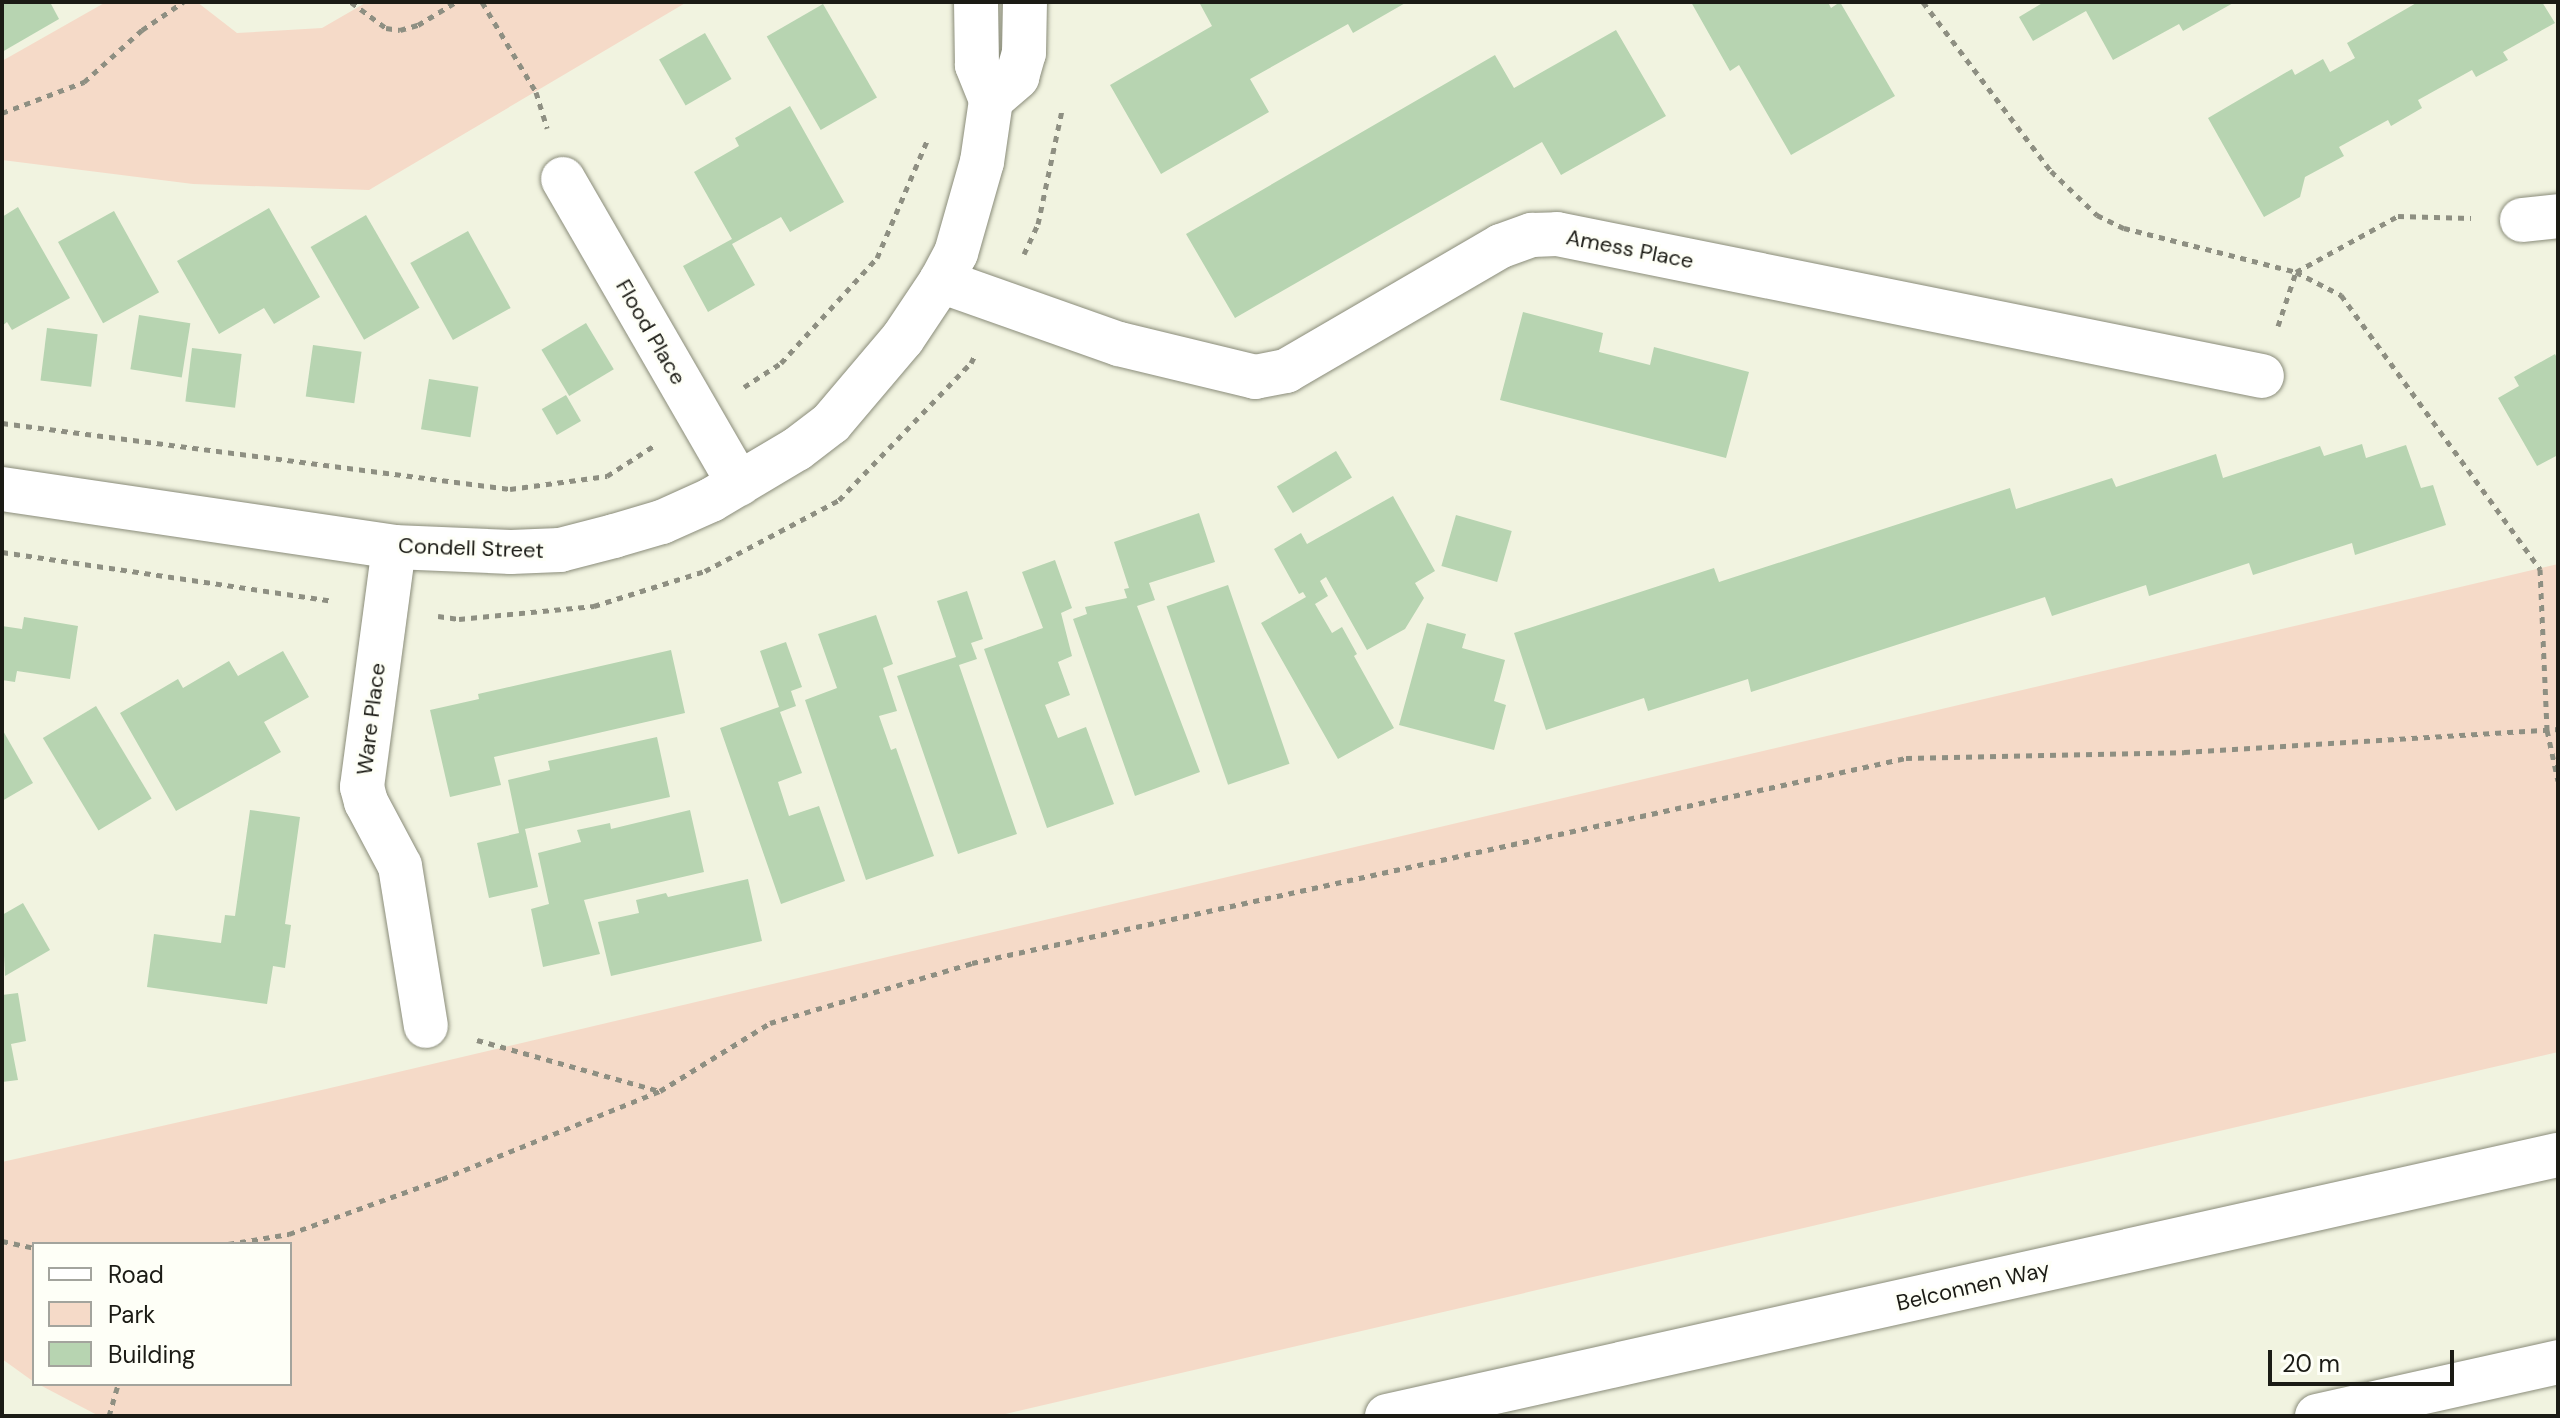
<!DOCTYPE html>
<style>
body{margin:0}
#map{position:relative;width:2560px;height:1418px;overflow:hidden;background:#f1f3e0;font-family:"DM Sans",sans-serif}
div>[style]{position:absolute}
[style*='--x']{left:calc(var(--x)*1px);top:calc(var(--y)*1px);width:calc(var(--w)*1px);rotate:calc(var(--a)*1deg)}
.green>*{inset:0;background:#f5dac8}
.building>*{inset:0;background:#b7d4b1;transform-origin:0 0}
.path>*{height:5px;margin-top:-2.5px;transform-origin:0;background:repeating-linear-gradient(90deg,#8e8f82 0 6px,transparent 0 12px)}
.roads{filter:drop-shadow(0 0 2px #8a8c7a) drop-shadow(0 0 2px #8a8c7a)}
.minor>*{height:44px;margin:-22px;padding:0 22px;transform-origin:22px;border-radius:22px;background:#fff}
.primary>*{height:44px;margin:-22px;padding:0 22px;transform-origin:22px;border-radius:22px;background:#fff}
span{translate:-50% -50%;white-space:nowrap;text-align:center;line-height:1.15;-webkit-text-stroke:6px #fefff7;paint-order:stroke}
.street-label{font-size:22px;color:#1b1b15}
.frame{position:absolute;inset:0;border:4px solid #1b1b15;pointer-events:none}
.legend{position:absolute;left:32px;top:1242px;width:260px;height:144px;box-sizing:border-box;background:#fefff7;border:2px solid #a3a49d;margin:0;padding:10px 14px;list-style:none;font-size:24px;color:#1b1b15}
.legend li{display:flex;align-items:center;gap:16px;height:40px}
.legend b{width:40px;border:2px solid #a3a49d}
.scale{position:absolute;left:2268px;top:1350px;width:186px;height:36px;box-sizing:border-box;border:4px solid #1b1b15;border-top:0;padding-left:10px;font-size:24px;line-height:28px;white-space:nowrap;color:#1b1b15;-webkit-text-stroke:6px #fefff7;paint-order:stroke}
</style>
<div id="map">
<div class="green">
<i style="clip-path:polygon(106px 2px,197px 2px,237px 33px,322px 28px,367px 2px,687px 2px,369px 190px,193px 184px,2px 160px,2px 61px)"></i>
<i style="clip-path:polygon(2558px 564px,2558px 1052px,997px 1416px,99px 1416px,38px 1384px,290px 1384px,290px 1244px,34px 1244px,34px 1382px,2px 1359px,2px 1162px,326px 1089px)"></i>
</div>
<div class="building">
<i style="clip-path:polygon(2px 2px,50px 2px,59px 19px,2px 52px)"></i>
<i style="clip-path:polygon(1199px 2px,1407px 2px,1353px 33px,1348px 24px,1250px 79px,1269px 112px,1161px 174px,1110px 85px,1212px 26px)"></i>
<i style="clip-path:polygon(1691px 2px,1828px 2px,1831px 8px,1840px 2px,1895px 96px,1791px 155px,1739px 65px,1730px 71px)"></i>
<i style="clip-path:polygon(2044px 2px,2235px 2px,2183px 31px,2179px 24px,2113px 60px,2086px 11px,2033px 41px,2019px 17px)"></i>
<i style="clip-path:polygon(2418px 2px,2542px 2px,2555px 23px,2503px 52px,2508px 60px,2476px 77px,2472px 70px,2418px 100px,2422px 108px,2391px 126px,2388px 120px,2339px 147px,2344px 156px,2305px 177px,2300px 197px,2264px 217px,2208px 118px,2292px 69px,2295px 75px,2323px 59px,2330px 72px,2355px 58px,2347px 43px)"></i>
<i style="left:823px;top:4px;width:108px;height:65px;rotate:60deg"></i>
<i style="clip-path:polygon(1616px 30px,1666px 116px,1561px 175px,1542px 142px,1235px 318px,1186px 234px,1495px 55px,1514px 88px)"></i>
<i style="left:705px;top:33px;width:53px;height:53px;rotate:60deg"></i>
<i style="clip-path:polygon(790px 106px,844px 202px,790px 232px,781px 217px,732px 244px,755px 285px,708px 312px,683px 266px,732px 239px,694px 172px,739px 146px,735px 138px)"></i>
<i style="clip-path:polygon(18px 207px,70px 298px,12px 330px,7px 322px,2px 326px,2px 217px)"></i>
<i style="clip-path:polygon(269px 208px,320px 297px,274px 324px,264px 308px,219px 334px,177px 261px)"></i>
<i style="left:114px;top:211px;width:93px;height:64px;rotate:61deg"></i>
<i style="left:366px;top:215px;width:107px;height:64px;rotate:60deg"></i>
<i style="left:468px;top:231px;width:88px;height:66px;rotate:61deg"></i>
<i style="clip-path:polygon(1523px 312px,1603px 333px,1599px 352px,1650px 365px,1654px 347px,1749px 372px,1726px 458px,1500px 400px)"></i>
<i style="left:139px;top:315px;width:52px;height:55px;rotate:9deg"></i>
<i style="left:586px;top:323px;width:54px;height:52px;rotate:59deg"></i>
<i style="left:47px;top:328px;width:51px;height:53px;rotate:7deg"></i>
<i style="left:313px;top:345px;width:49px;height:52px;rotate:8deg"></i>
<i style="left:192px;top:348px;width:50px;height:54px;rotate:7deg"></i>
<i style="clip-path:polygon(2555px 354px,2558px 360px,2558px 455px,2537px 466px,2498px 398px,2519px 386px,2514px 377px)"></i>
<i style="left:429px;top:379px;width:50px;height:51px;rotate:9deg"></i>
<i style="left:566px;top:395px;width:30px;height:28px;rotate:60deg"></i>
<i style="clip-path:polygon(2362px 444px,2366px 458px,2406px 445px,2421px 488px,2433px 485px,2446px 525px,2355px 555px,2352px 543px,2253px 575px,2249px 563px,2149px 596px,2146px 585px,2052px 616px,2045px 597px,1751px 692px,1748px 679px,1648px 711px,1644px 698px,1546px 730px,1514px 633px,1714px 568px,1719px 582px,2010px 488px,2016px 509px,2112px 478px,2116px 487px,2216px 454px,2223px 478px,2320px 446px,2324px 456px)"></i>
<i style="left:1336px;top:451px;width:31px;height:69px;rotate:59deg"></i>
<i style="clip-path:polygon(1393px 496px,1435px 571px,1415px 583px,1424px 598px,1405px 629px,1367px 650px,1326px 577px,1320px 581px,1328px 596px,1315px 604px,1332px 633px,1342px 627px,1357px 654px,1354px 656px,1394px 728px,1338px 759px,1261px 623px,1306px 597px,1303px 592px,1299px 594px,1274px 549px,1301px 533px,1307px 544px)"></i>
<i style="clip-path:polygon(1199px 513px,1215px 562px,1149px 583px,1155px 600px,1137px 606px,1200px 772px,1135px 796px,1073px 619px,1087px 614px,1085px 607px,1127px 598px,1124px 589px,1129px 588px,1114px 542px)"></i>
<i style="left:1456px;top:515px;width:58px;height:53px;rotate:16deg"></i>
<i style="clip-path:polygon(1055px 560px,1072px 608px,1061px 613px,1072px 656px,1058px 662px,1070px 695px,1045px 705px,1058px 738px,1086px 727px,1114px 804px,1047px 828px,984px 649px,1043px 628px,1022px 572px)"></i>
<i style="left:1228px;top:585px;width:189px;height:65px;rotate:71deg"></i>
<i style="clip-path:polygon(967px 591px,983px 639px,971px 643px,977px 659px,959px 665px,1017px 834px,958px 854px,897px 676px,956px 657px,937px 601px)"></i>
<i style="clip-path:polygon(876px 615px,893px 664px,883px 668px,897px 711px,879px 716px,891px 750px,896px 748px,934px 856px,866px 880px,805px 700px,837px 688px,818px 634px)"></i>
<i style="clip-path:polygon(24px 617px,78px 626px,70px 679px,17px 671px,15px 682px,2px 680px,2px 626px,22px 629px)"></i>
<i style="clip-path:polygon(1427px 623px,1466px 634px,1462px 648px,1505px 660px,1494px 701px,1506px 705px,1494px 750px,1399px 725px)"></i>
<i style="clip-path:polygon(786px 642px,802px 687px,791px 691px,796px 706px,780px 712px,802px 773px,778px 782px,789px 816px,819px 806px,845px 881px,781px 904px,720px 728px,779px 707px,760px 651px)"></i>
<i style="clip-path:polygon(671px 650px,685px 713px,494px 757px,501px 785px,450px 797px,430px 710px,479px 699px,478px 694px)"></i>
<i style="clip-path:polygon(283px 651px,309px 697px,264px 722px,281px 752px,176px 811px,120px 713px,178px 679px,183px 688px,229px 661px,238px 676px)"></i>
<i style="left:96px;top:706px;width:108px;height:62px;rotate:59deg"></i>
<i style="clip-path:polygon(2px 729px,33px 783px,2px 801px)"></i>
<i style="clip-path:polygon(657px 737px,670px 797px,525px 829px,538px 887px,489px 898px,477px 843px,519px 833px,508px 780px,550px 770px,548px 761px)"></i>
<i style="clip-path:polygon(250px 810px,300px 817px,285px 924px,291px 925px,285px 968px,273px 966px,267px 1004px,147px 987px,154px 934px,221px 943px,225px 915px,235px 916px)"></i>
<i style="clip-path:polygon(690px 810px,704px 872px,584px 900px,600px 954px,543px 967px,531px 909px,549px 904px,538px 853px,581px 842px,577px 830px,610px 823px,611px 829px)"></i>
<i style="clip-path:polygon(748px 879px,762px 941px,611px 976px,598px 922px,639px 913px,636px 900px,666px 893px,668px 897px)"></i>
<i style="clip-path:polygon(23px 903px,50px 950px,5px 976px,2px 915px)"></i>
<i style="clip-path:polygon(18px 993px,26px 1041px,11px 1044px,18px 1080px,2px 1082px,2px 995px)"></i>
</div>
<div class="path">
<i style="--x:351;--y:2;--w:44;--a:36.6"></i>
<i style="--x:386;--y:28;--w:14;--a:8"></i>
<i style="--x:400;--y:30;--w:19;--a:-16"></i>
<i style="--x:418;--y:25;--w:44;--a:-31.2"></i>
<i style="--x:482;--y:2;--w:105;--a:59"></i>
<i style="--x:536;--y:92;--w:38;--a:73"></i>
<i style="--x:1923;--y:2;--w:212;--a:52.9"></i>
<i style="--x:2051;--y:171;--w:64;--a:43.7"></i>
<i style="--x:2097;--y:215;--w:30;--a:26"></i>
<i style="--x:2124;--y:228;--w:178;--a:14.3"></i>
<i style="--x:2296;--y:272;--w:51;--a:27.1"></i>
<i style="--x:2341;--y:295;--w:339;--a:54"></i>
<i style="--x:2540;--y:569;--w:161;--a:87.5"></i>
<i style="--x:2547;--y:730;--w:52;--a:77.8"></i>
<i style="--x:2;--y:113;--w:88;--a:-20.7"></i>
<i style="--x:84;--y:82;--w:78;--a:-41.9"></i>
<i style="--x:142;--y:30;--w:50;--a:-34.3"></i>
<i style="--x:1024;--y:254;--w:33;--a:-65"></i>
<i style="--x:1038;--y:224;--w:116;--a:-78.1"></i>
<i style="--x:2278;--y:326;--w:57;--a:-71.6"></i>
<i style="--x:2296;--y:272;--w:116;--a:-28.8"></i>
<i style="--x:2398;--y:216;--w:73;--a:1.6"></i>
<i style="--x:744;--y:387;--w:44;--a:-33"></i>
<i style="--x:781;--y:363;--w:142;--a:-47.6"></i>
<i style="--x:877;--y:258;--w:127;--a:-66.9"></i>
<i style="--x:2;--y:423;--w:512;--a:7.4"></i>
<i style="--x:510;--y:489;--w:98;--a:-7.6"></i>
<i style="--x:607;--y:476;--w:57;--a:-32.9"></i>
<i style="--x:2;--y:552;--w:335;--a:8.4"></i>
<i style="--x:438;--y:616;--w:21;--a:8"></i>
<i style="--x:459;--y:619;--w:136;--a:-5.5"></i>
<i style="--x:594;--y:606;--w:116;--a:-17.5"></i>
<i style="--x:705;--y:571;--w:152;--a:-27.9"></i>
<i style="--x:839;--y:500;--w:190;--a:-46.1"></i>
<i style="--x:971;--y:363;--w:11;--a:-63"></i>
<i style="--x:477;--y:1040;--w:190;--a:15.6"></i>
<i style="--x:2;--y:1241;--w:33;--a:12"></i>
<i style="--x:228;--y:1244;--w:62;--a:-9.3"></i>
<i style="--x:289;--y:1234;--w:163;--a:-19.8"></i>
<i style="--x:442;--y:1179;--w:235;--a:-22"></i>
<i style="--x:660;--y:1091;--w:129;--a:-31.7"></i>
<i style="--x:770;--y:1023;--w:211;--a:-16.5"></i>
<i style="--x:972;--y:963;--w:956;--a:-12.38"></i>
<i style="--x:1906;--y:758;--w:278;--a:-1.2"></i>
<i style="--x:2184;--y:752;--w:375;--a:-3.5"></i>
<i style="--x:109;--y:1416;--w:33;--a:-74"></i>
</div>
<div class="roads">
<div class="minor">
<i style="--x:991;--y:100;--w:35;--a:-41"></i>
<i style="--x:1017;--y:77;--w:25;--a:-74"></i>
<i style="--x:1024;--y:53;--w:51;--a:-88.9"></i>
<i style="--x:563;--y:179;--w:352;--a:60"></i>
<i style="--x:2522;--y:220;--w:36;--a:-6"></i>
<i style="--x:941;--y:281;--w:189;--a:19.5"></i>
<i style="--x:1119;--y:344;--w:140;--a:13.6"></i>
<i style="--x:1255;--y:377;--w:32;--a:-11"></i>
<i style="--x:1286;--y:371;--w:249;--a:-30.2"></i>
<i style="--x:1501;--y:246;--w:33;--a:-20"></i>
<i style="--x:1532;--y:235;--w:25;--a:-2"></i>
<i style="--x:1557;--y:234;--w:719;--a:11.39"></i>
<i style="--x:2;--y:489;--w:396;--a:8.4"></i>
<i style="--x:394;--y:547;--w:117;--a:2.4"></i>
<i style="--x:511;--y:552;--w:49;--a:-2.3"></i>
<i style="--x:560;--y:550;--w:56;--a:-14.5"></i>
<i style="--x:614;--y:536;--w:50;--a:-16.3"></i>
<i style="--x:662;--y:522;--w:54;--a:-24.2"></i>
<i style="--x:711;--y:500;--w:100;--a:-30.7"></i>
<i style="--x:797;--y:449;--w:43;--a:-37.4"></i>
<i style="--x:831;--y:423;--w:111;--a:-49.7"></i>
<i style="--x:903;--y:338;--w:69;--a:-56.3"></i>
<i style="--x:941;--y:281;--w:32;--a:-62"></i>
<i style="--x:956;--y:253;--w:95;--a:-74.1"></i>
<i style="--x:982;--y:162;--w:63;--a:-81.7"></i>
<i style="--x:991;--y:100;--w:38;--a:-112"></i>
<i style="--x:977;--y:65;--w:63;--a:-90.9"></i>
<i style="--x:394;--y:547;--w:242;--a:97.6"></i>
<i style="--x:362;--y:787;--w:16;--a:75"></i>
<i style="--x:366;--y:802;--w:72;--a:62"></i>
<i style="--x:400;--y:866;--w:162;--a:80.8"></i>
</div>
<div class="primary">
<i style="--x:1387;--y:1416;--w:1200;--a:-12.57"></i>
<i style="--x:2317;--y:1416;--w:247;--a:-12.6"></i>
</div>
</div>
<div class="street-label">
<span style="left:1630px;top:249px;rotate:11deg">Amess Place</span>
<span style="left:651px;top:332px;rotate:60deg">Flood Place</span>
<span style="left:471px;top:548px;rotate:2deg">Condell Street</span>
<span style="left:371px;top:719px;rotate:-83deg">Ware Place</span>
<span style="left:1973px;top:1286px;rotate:-13deg">Belconnen Way</span>
</div>
<div class="frame"></div>
<ul class="legend">
<li><b style="height:10px;background:#fff"></b>Road</li>
<li><b style="height:22px;background:#f5dac8"></b>Park</li>
<li><b style="height:22px;background:#b7d4b1"></b>Building</li>
</ul>
<div class="scale">20 m</div>
</div>
